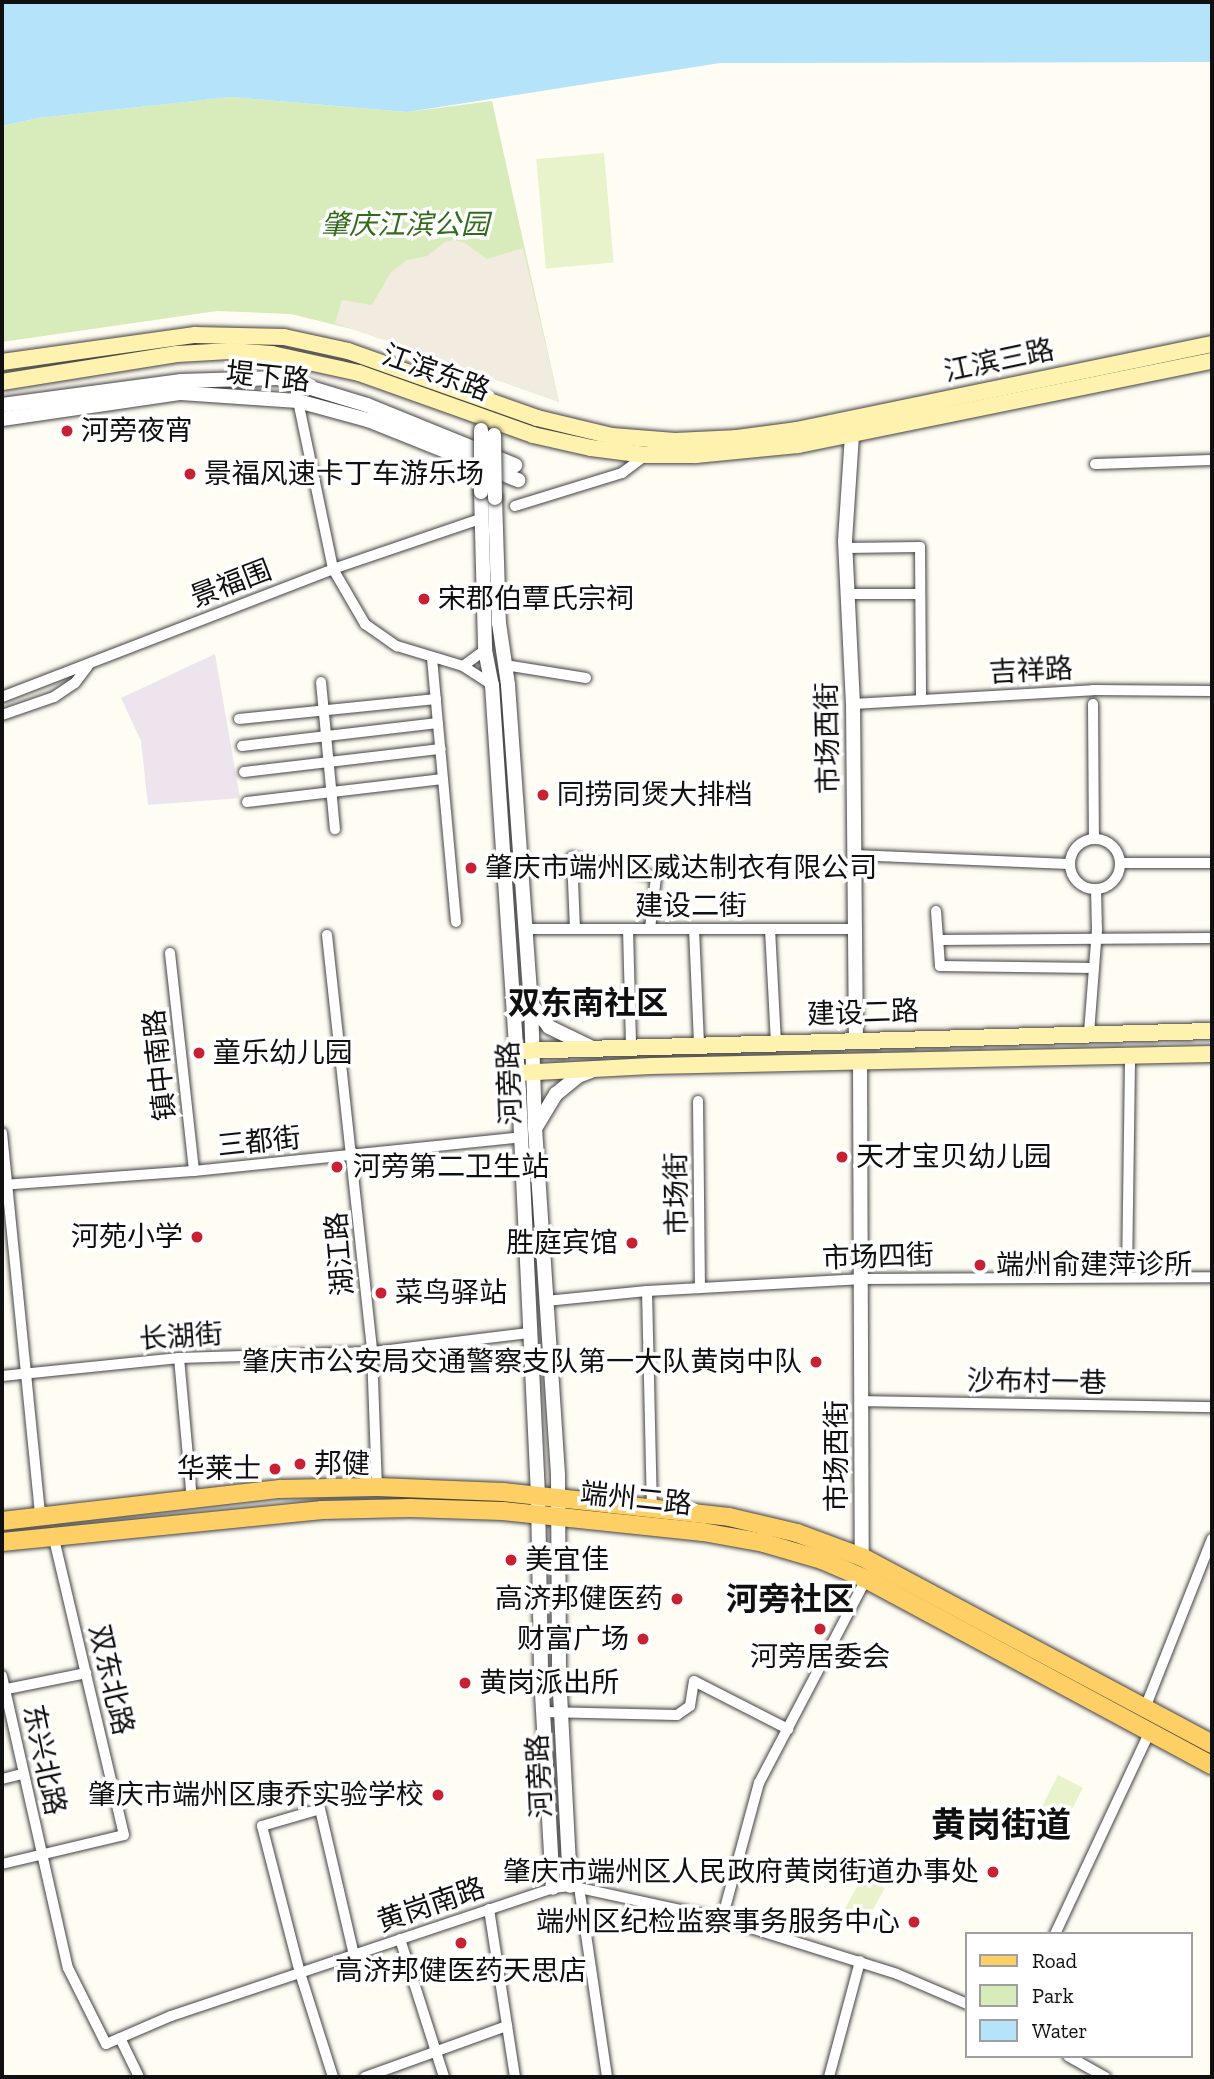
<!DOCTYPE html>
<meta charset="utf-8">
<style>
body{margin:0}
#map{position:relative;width:1214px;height:2079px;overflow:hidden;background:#fffcf3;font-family:"Zilla Slab","Noto Sans SC",serif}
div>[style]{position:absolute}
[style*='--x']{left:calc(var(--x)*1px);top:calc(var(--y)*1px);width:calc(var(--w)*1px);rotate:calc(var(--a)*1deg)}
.industrial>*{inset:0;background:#ede4ee}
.green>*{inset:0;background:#d7ecba}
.pitch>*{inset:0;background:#e8f3cc;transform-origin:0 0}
.plaza>*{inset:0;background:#f1ebe0}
.water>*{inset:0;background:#b5e3f9}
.roads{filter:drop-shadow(0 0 2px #434343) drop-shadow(0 0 2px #434343)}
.minor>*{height:10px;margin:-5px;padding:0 5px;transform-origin:5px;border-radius:5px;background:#fff}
.minor>.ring{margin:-5px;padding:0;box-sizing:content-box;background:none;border:10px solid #fff;border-radius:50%}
.tertiary>*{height:14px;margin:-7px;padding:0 7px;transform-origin:7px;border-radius:7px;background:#fff}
.secondary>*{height:16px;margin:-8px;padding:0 8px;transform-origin:8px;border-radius:8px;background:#fff1ae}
.primary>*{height:18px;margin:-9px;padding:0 9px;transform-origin:9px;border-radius:9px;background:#fdcf65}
.bridges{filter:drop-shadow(0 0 2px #434343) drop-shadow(0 0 2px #434343)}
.tertiary-bridge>*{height:14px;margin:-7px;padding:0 7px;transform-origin:7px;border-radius:7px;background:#fff}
.dots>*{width:19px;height:19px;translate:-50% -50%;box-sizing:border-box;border:4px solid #fff;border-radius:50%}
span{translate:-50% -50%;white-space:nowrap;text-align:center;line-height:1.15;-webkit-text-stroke:7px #fff;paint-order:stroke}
.park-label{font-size:28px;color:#326b1c;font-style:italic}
.street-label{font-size:28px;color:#101010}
.poi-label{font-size:28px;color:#101010}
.left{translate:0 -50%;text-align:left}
.right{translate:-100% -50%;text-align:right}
.quarter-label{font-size:32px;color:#101010;font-weight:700}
.district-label{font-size:35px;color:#101010;font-weight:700}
.frame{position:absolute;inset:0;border:4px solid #101010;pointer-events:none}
.legend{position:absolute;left:965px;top:1932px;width:228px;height:126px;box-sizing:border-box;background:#fff;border:2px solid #9f9f9f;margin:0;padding:9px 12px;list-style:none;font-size:21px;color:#101010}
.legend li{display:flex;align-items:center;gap:14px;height:35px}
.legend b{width:35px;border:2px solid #9f9f9f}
</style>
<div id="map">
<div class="industrial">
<i style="clip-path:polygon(215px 654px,240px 798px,148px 805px,141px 741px,121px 698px)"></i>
</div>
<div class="green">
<i style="clip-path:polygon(231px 97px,407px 112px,492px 101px,559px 402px,364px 332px,291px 314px,217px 311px,2px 342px,2px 126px,39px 118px)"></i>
</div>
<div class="pitch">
<i style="left:604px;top:153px;width:110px;height:68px;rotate:85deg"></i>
<i style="left:1058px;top:1775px;width:28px;height:46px;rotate:27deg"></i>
<i style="left:863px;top:1876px;width:25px;height:44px;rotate:29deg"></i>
</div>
<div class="plaza">
<i style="clip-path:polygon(454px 240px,465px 243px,487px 259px,523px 248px,559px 402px,335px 323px,342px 300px,372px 305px,391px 272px,407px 260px,427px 256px,445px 242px)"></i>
</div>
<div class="water">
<i style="clip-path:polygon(2px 2px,1212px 2px,1212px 62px,720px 63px,407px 112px,231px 97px,39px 118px,2px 126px)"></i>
</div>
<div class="roads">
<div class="minor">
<i style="--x:298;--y:401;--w:172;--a:78.2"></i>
<i style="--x:333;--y:569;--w:64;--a:59.8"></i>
<i style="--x:365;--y:624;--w:39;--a:35"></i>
<i style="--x:397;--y:646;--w:69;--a:16.9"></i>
<i style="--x:463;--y:666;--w:35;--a:33"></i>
<i style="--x:1095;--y:464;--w:117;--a:-2"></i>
<i style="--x:515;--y:506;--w:112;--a:-17.1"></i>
<i style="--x:622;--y:473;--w:30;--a:-37"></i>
<i style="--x:845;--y:548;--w:75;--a:-0.8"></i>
<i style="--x:920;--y:547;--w:153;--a:89.6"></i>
<i style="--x:848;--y:594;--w:72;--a:0"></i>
<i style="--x:432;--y:658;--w:265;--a:84.8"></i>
<i style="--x:505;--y:665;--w:82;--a:9.1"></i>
<i style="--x:463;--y:666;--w:27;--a:-36"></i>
<i style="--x:321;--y:682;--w:148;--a:84.6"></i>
<i style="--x:2;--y:697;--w:355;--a:-21.1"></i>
<i style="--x:333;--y:569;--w:155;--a:-18.8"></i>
<i style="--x:853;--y:704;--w:240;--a:-3.3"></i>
<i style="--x:1093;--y:690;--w:119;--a:0.5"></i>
<i style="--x:1093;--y:704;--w:134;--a:89.6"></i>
<i style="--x:2;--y:715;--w:55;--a:-19.1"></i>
<i style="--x:54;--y:697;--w:25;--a:-34"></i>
<i style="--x:75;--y:683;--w:21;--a:-53"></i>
<i style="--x:239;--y:719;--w:198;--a:-5.8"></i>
<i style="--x:242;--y:746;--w:197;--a:-6.7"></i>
<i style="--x:244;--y:772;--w:198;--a:-6.7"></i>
<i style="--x:247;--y:802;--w:197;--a:-6.7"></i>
<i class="ring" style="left:1070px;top:839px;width:40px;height:40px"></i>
<i style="--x:854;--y:855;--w:215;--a:2.4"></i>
<i style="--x:1120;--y:863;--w:92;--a:0"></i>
<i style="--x:936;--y:911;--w:55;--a:85.8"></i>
<i style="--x:940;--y:966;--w:154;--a:0.7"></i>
<i style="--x:526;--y:929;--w:331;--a:0"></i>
<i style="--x:575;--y:929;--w:72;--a:-92.4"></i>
<i style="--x:572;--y:857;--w:86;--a:13.4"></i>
<i style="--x:656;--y:877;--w:52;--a:96.6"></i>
<i style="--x:628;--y:929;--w:117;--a:88.5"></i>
<i style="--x:694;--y:929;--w:115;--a:87.5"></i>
<i style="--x:770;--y:929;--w:113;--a:87"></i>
<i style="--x:327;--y:935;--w:419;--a:83.8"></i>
<i style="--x:372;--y:1352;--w:135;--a:87.9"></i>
<i style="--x:939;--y:940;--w:273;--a:-0.4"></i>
<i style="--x:170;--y:953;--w:219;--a:83.7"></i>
<i style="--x:1089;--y:1033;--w:103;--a:-85.6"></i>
<i style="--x:1097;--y:930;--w:41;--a:-91.4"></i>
<i style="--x:698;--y:1101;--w:187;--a:89.4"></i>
<i style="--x:2;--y:1133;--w:385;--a:84.3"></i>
<i style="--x:2;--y:1185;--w:193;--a:-4.2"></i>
<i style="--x:194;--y:1171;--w:329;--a:-5.9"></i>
<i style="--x:1127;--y:1276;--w:221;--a:-89.2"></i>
<i style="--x:647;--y:1291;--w:215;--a:88.7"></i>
<i style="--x:546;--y:1301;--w:101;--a:-5.7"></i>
<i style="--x:647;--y:1291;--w:212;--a:-3.2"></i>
<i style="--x:859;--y:1279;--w:353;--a:-0.3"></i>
<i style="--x:179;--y:1358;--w:143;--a:84.8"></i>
<i style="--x:2;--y:1376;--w:178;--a:-5.8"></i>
<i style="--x:179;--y:1358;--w:193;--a:-1.8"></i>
<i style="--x:372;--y:1352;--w:159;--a:-6.9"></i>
<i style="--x:861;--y:1401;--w:351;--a:1"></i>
<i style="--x:2;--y:1676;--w:299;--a:77.3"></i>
<i style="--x:68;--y:1968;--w:85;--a:63.4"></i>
<i style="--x:106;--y:2044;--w:71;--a:-23.3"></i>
<i style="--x:171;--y:2016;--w:403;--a:-18.5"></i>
<i style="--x:553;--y:1888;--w:17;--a:-7"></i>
<i style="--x:570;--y:1886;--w:156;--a:12.2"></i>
<i style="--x:722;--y:1919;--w:183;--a:17.4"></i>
<i style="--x:897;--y:1974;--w:76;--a:23.2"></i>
<i style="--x:2;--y:1690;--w:86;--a:-11.4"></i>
<i style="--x:1145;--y:1708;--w:182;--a:-68.4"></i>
<i style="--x:543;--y:1712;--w:134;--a:1.3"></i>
<i style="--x:677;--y:1715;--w:16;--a:-35"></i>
<i style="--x:690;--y:1706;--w:25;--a:-81"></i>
<i style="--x:694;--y:1681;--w:106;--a:27.1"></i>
<i style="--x:2;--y:1779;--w:21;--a:-14"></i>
<i style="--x:2;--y:1864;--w:125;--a:-13.4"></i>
<i style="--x:124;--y:1835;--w:308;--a:-103.3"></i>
<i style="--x:579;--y:1887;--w:192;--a:81.6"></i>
<i style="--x:489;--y:1909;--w:170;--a:81.2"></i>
<i style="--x:722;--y:1919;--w:141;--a:-74.8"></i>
<i style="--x:759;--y:1783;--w:230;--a:-62.3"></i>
<i style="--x:1055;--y:1934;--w:224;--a:-64.9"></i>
<i style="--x:400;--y:1939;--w:145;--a:72.3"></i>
<i style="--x:120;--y:2038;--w:43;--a:64"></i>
<i style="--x:1068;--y:2056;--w:43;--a:29.6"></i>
<i style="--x:333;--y:2077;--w:109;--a:-107.6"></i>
<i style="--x:300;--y:1973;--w:152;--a:-104.5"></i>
<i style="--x:262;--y:1826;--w:60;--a:-16.3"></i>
<i style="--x:320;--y:1809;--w:150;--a:76.9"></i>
<i style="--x:365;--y:2077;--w:151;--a:-19.8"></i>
<i style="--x:829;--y:2077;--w:120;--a:-75"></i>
</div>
<div class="tertiary">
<i style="--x:2;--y:405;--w:181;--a:-7.6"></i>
<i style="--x:181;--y:381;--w:97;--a:-1.8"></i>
<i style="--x:278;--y:378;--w:93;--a:16.9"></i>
<i style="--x:367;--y:405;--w:160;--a:22.1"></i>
<i style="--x:2;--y:419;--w:181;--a:-8.3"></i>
<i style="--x:181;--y:393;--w:117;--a:3.9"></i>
<i style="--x:298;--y:401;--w:73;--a:15.2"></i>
<i style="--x:368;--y:420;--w:162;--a:21.8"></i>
<i style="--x:852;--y:435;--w:106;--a:93.8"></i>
<i style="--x:845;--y:541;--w:163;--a:87.2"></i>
<i style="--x:853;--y:704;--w:336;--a:89.5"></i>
<i style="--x:481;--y:492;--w:158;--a:88.5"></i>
<i style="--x:485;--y:650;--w:36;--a:79"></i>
<i style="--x:492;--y:685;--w:408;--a:86.2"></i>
<i style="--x:519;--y:1092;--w:404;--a:87.3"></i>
<i style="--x:538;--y:1496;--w:179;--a:89"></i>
<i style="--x:541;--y:1675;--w:213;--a:86.8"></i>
<i style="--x:495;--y:498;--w:125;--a:88.2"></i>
<i style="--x:499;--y:623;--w:63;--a:81.7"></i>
<i style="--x:508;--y:685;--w:319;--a:85.9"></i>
<i style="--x:531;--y:1003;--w:125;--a:88.2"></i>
<i style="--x:535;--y:1128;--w:348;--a:86.2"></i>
<i style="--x:558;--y:1475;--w:199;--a:89.7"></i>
<i style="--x:559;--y:1674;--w:212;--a:87"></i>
<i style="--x:532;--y:1005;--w:28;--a:52"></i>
<i style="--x:549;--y:1027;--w:46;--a:26"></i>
<i style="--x:860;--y:1061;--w:496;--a:89.8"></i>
<i style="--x:536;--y:1127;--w:39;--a:-59"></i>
<i style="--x:556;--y:1094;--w:28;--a:-39"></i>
<i style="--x:578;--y:1076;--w:14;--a:-21"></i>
</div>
<div class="secondary">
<i style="--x:2;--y:362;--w:195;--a:-8"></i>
<i style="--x:195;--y:335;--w:89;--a:1.3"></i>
<i style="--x:284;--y:337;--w:66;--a:12.3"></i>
<i style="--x:348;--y:351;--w:201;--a:19.5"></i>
<i style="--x:537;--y:418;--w:77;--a:13.5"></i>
<i style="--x:612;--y:436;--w:63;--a:4.5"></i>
<i style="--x:675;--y:441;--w:62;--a:-2.8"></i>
<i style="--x:737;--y:438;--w:61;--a:-7.6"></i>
<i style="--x:797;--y:430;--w:424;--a:-11.7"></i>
<i style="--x:2;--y:382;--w:177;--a:-9.1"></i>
<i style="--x:177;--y:354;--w:53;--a:-3.2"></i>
<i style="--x:230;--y:351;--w:42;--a:4.1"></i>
<i style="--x:272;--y:354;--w:89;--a:12.3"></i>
<i style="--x:359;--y:373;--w:185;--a:19.6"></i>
<i style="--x:533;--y:435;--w:59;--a:12.6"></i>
<i style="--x:591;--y:448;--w:55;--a:7.3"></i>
<i style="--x:646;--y:455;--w:50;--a:0"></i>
<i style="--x:696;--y:455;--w:102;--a:-5.6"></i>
<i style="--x:798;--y:445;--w:422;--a:-11.5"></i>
<i style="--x:516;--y:1051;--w:696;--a:-1.65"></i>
<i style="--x:518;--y:1073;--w:133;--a:-3"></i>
<i style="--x:651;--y:1066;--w:561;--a:-1.23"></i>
</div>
<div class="primary">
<i style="--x:2;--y:1521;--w:280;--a:-6.6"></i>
<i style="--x:280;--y:1489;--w:97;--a:-1.2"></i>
<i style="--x:377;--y:1487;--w:126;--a:2.3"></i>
<i style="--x:503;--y:1492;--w:227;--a:6.3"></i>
<i style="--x:729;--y:1517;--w:70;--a:13.2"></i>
<i style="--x:797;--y:1533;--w:69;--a:20.3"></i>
<i style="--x:862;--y:1557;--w:397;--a:28.1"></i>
<i style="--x:2;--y:1542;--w:322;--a:-5.7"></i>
<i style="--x:322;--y:1510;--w:88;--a:-1.3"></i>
<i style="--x:410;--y:1508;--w:93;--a:1.8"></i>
<i style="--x:503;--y:1511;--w:201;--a:6"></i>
<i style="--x:703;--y:1532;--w:62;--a:10.2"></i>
<i style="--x:764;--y:1543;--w:60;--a:16.3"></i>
<i style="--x:822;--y:1560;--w:48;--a:23.4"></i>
<i style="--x:866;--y:1579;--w:393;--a:28.3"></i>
</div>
</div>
<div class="bridges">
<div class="tertiary-bridge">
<i style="--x:494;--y:435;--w:63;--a:89.1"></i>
<i style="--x:481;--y:492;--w:62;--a:-90"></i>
</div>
</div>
<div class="dots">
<i style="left:67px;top:431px;background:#c72133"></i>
<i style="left:190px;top:474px;background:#c72133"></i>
<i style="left:424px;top:599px;background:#c72133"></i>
<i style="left:543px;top:795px;background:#c72133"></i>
<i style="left:471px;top:868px;background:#c72133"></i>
<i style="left:199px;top:1053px;background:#c72133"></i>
<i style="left:842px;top:1157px;background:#c72133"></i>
<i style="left:337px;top:1167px;background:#c72133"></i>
<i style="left:197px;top:1237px;background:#c72133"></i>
<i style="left:632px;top:1243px;background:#c72133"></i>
<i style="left:980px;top:1265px;background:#c72133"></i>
<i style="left:381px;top:1293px;background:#c72133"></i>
<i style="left:816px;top:1362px;background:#c72133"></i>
<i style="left:300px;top:1464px;background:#c72133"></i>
<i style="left:275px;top:1469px;background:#c72133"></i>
<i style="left:511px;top:1560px;background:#c72133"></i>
<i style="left:677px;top:1599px;background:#c72133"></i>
<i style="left:820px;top:1629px;background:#c72133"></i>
<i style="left:643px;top:1639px;background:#c72133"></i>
<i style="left:465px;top:1683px;background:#c72133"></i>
<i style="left:438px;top:1795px;background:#c72133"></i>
<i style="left:993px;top:1872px;background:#c72133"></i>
<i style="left:914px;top:1922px;background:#c72133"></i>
<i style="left:461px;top:1943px;background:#c72133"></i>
</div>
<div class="park-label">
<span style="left:405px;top:225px">肇庆江滨公园</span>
</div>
<div class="street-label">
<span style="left:999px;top:361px;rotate:-12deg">江滨三路</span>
<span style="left:436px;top:373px;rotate:20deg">江滨东路</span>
<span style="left:268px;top:377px;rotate:6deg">堤下路</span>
<span style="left:231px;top:584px;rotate:-21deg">景福围</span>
<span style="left:1031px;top:671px;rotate:-3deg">吉祥路</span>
<span style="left:828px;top:738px;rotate:-91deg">市场西街</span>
<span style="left:691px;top:906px">建设二街</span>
<span style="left:863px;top:1013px;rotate:-2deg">建设二路</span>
<span style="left:160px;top:1065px;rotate:-96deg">镇中南路</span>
<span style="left:510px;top:1083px;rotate:-92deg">河旁路</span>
<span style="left:259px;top:1142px;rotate:-6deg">三都街</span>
<span style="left:677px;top:1194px;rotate:-91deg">市场街</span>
<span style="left:340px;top:1254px;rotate:-95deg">湖江路</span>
<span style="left:878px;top:1257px;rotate:-2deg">市场四街</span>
<span style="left:181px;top:1337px;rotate:-4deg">长湖街</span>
<span style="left:1037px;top:1382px;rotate:1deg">沙布村一巷</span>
<span style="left:837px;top:1456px;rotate:-90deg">市场西街</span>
<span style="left:636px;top:1499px;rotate:6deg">端州二路</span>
<span style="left:111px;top:1680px;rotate:77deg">双东北路</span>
<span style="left:44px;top:1760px;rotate:78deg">东兴北路</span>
<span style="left:540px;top:1776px;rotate:-93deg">河旁路</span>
<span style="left:431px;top:1905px;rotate:-19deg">黄岗南路</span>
</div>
<div class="poi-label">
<span class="left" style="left:81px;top:431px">河旁夜宵</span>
<span class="left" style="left:204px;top:474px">景福风速卡丁车游乐场</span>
<span class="left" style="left:438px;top:599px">宋郡伯覃氏宗祠</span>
<span class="left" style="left:557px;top:795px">同捞同煲大排档</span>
<span class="left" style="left:485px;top:868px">肇庆市端州区威达制衣有限公司</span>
<span class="left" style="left:213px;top:1053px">童乐幼儿园</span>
<span class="left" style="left:856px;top:1157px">天才宝贝幼儿园</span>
<span class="left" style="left:353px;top:1167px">河旁第二卫生站</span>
<span class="right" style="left:183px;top:1237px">河苑小学</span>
<span class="right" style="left:618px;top:1243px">胜庭宾馆</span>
<span class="left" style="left:996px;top:1265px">端州俞建萍诊所</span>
<span class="left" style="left:395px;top:1293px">菜鸟驿站</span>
<span class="right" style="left:802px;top:1362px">肇庆市公安局交通警察支队第一大队黄岗中队</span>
<span class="left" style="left:314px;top:1464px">邦健</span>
<span class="right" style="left:261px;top:1469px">华莱士</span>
<span class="left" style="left:525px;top:1560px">美宜佳</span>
<span class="right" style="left:663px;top:1599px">高济邦健医药</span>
<span class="right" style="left:629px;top:1639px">财富广场</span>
<span style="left:820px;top:1657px">河旁居委会</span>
<span class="left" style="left:479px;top:1683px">黄岗派出所</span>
<span class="right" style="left:424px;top:1795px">肇庆市端州区康乔实验学校</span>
<span class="right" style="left:979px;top:1872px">肇庆市端州区人民政府黄岗街道办事处</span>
<span class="right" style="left:900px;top:1922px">端州区纪检监察事务服务中心</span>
<span style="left:461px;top:1971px">高济邦健医药天思店</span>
</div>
<div class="quarter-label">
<span style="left:588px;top:1003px">双东南社区</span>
<span style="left:790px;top:1599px">河旁社区</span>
</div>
<div class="district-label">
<span style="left:1001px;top:1825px">黄岗街道</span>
</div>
<div class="frame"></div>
<ul class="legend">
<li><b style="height:9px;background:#fdcf65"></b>Road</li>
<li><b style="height:19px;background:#d7ecba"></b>Park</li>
<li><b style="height:19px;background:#b5e3f9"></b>Water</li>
</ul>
</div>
